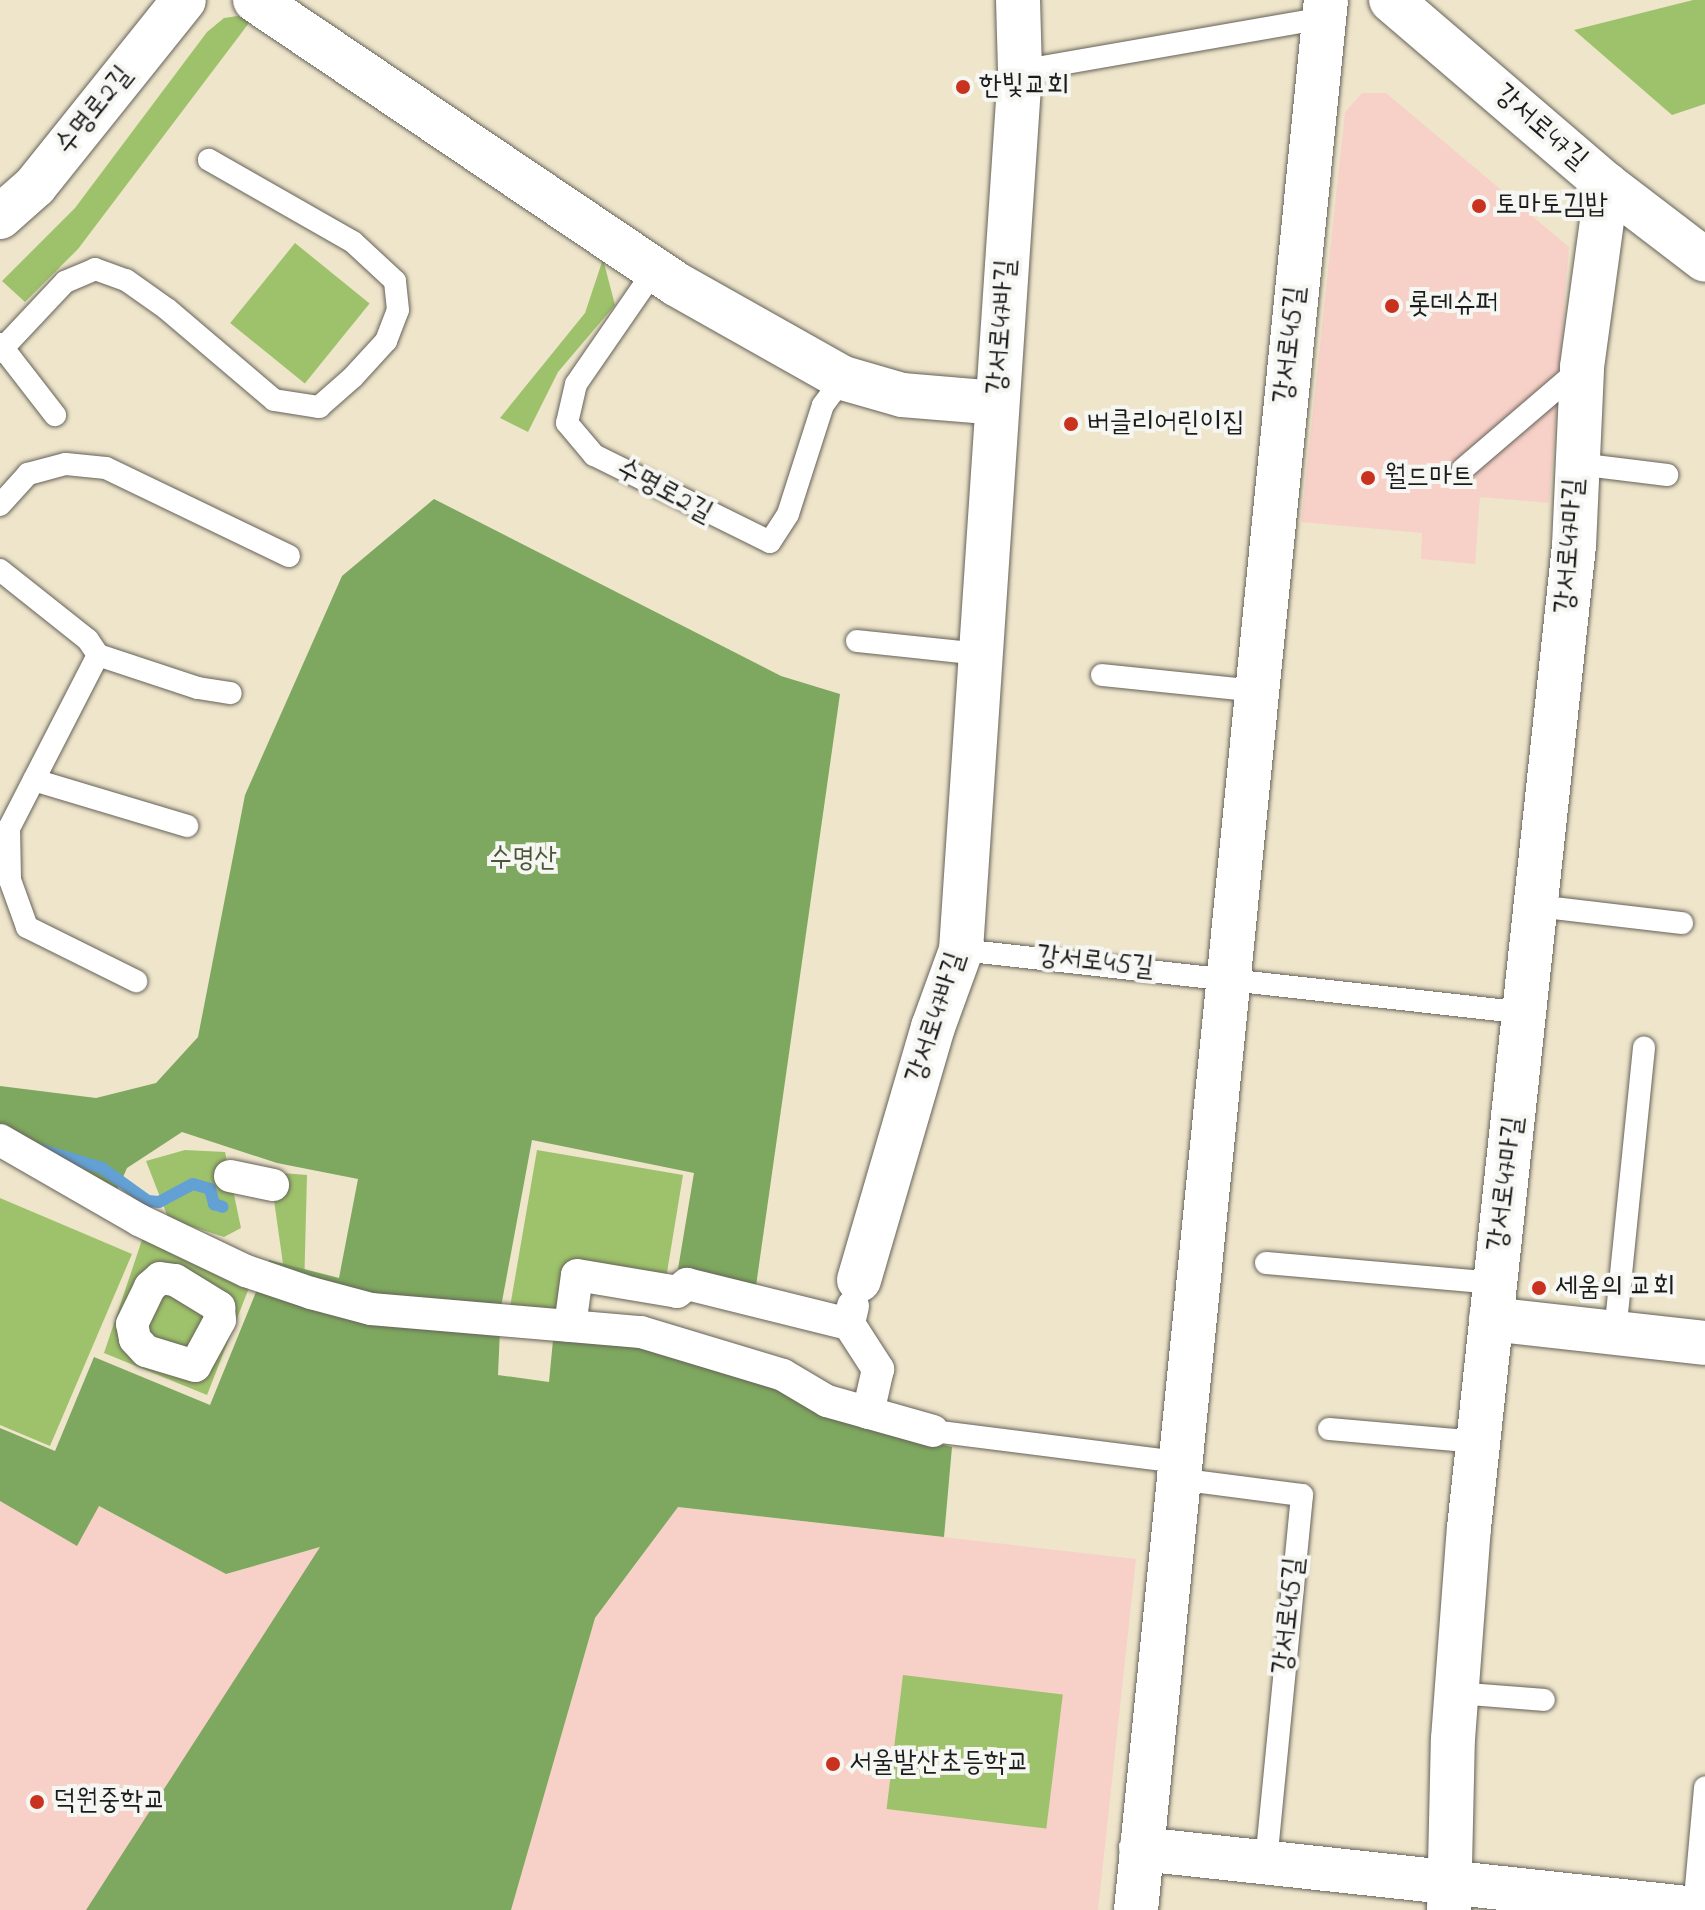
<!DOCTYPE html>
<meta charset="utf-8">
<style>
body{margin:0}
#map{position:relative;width:1705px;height:1910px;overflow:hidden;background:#eee5cb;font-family:"Indie Flower","Poor Story",sans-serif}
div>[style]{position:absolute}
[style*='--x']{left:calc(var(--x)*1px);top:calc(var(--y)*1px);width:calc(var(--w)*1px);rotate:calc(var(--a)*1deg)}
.built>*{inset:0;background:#f7d1c8}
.green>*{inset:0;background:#9ec26b;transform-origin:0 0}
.forest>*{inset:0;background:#7ea85f}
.stream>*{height:12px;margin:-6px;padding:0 6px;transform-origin:6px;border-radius:6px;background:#63a0d4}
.roads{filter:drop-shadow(0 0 2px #666259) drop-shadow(0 0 2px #666259)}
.service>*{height:22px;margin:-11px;padding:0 11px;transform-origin:11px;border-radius:11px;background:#fff}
.pedestrian>*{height:32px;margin:-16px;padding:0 16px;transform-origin:16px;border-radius:16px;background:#fff}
.minor>*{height:44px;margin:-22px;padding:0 22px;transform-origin:22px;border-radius:22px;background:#fff}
.tertiary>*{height:44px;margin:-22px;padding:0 22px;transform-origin:22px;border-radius:22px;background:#fff}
.dots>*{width:22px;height:22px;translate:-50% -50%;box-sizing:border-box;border:4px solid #f6f6f2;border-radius:50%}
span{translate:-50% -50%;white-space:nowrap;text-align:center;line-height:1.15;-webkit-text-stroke:8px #f6f6f2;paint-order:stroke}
.poi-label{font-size:28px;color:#1c1c1c}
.left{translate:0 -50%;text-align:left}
.street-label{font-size:28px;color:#1c1c1c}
.park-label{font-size:28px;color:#4a5638}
</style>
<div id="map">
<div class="built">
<i style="clip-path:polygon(1362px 93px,1386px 93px,1569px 247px,1549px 503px,1480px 497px,1475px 564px,1421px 559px,1422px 533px,1301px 522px,1345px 112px)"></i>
<i style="clip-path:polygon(0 1501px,77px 1545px,98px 1506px,226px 1574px,321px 1547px,86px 1910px,0 1910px)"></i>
<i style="clip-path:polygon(678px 1507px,1136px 1559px,1098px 1910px,511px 1910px,595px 1618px)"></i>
</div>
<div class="green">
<i style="clip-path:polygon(1693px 0,1705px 0,1705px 104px,1672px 115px,1574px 30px)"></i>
<i style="clip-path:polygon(237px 16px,252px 19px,78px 249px,25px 302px,2px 281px,75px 208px,207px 32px,224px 18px)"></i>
<i style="left:295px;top:243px;width:96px;height:103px;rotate:39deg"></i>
<i style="clip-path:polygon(603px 259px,615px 305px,558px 372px,528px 432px,500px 418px,585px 313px)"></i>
<i style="clip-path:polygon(185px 1150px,225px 1152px,241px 1228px,224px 1237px,190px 1226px,254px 1275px,207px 1395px,104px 1353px,147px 1225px,169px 1220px,146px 1161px)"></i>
<i style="clip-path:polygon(537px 1150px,683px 1175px,662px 1303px,583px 1290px,577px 1325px,509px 1313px)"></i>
<i style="clip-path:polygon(270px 1172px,307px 1175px,304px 1291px,286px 1285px)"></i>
<i style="clip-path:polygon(0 1198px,132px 1254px,50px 1446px,0 1425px)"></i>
<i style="left:903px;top:1675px;width:161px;height:135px;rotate:7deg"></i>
</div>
<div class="forest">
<i style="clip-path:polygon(434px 499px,781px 676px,840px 694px,756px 1286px,678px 1269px,694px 1173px,532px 1140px,501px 1307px,498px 1375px,549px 1382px,553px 1340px,635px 1347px,782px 1391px,839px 1419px,952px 1447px,944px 1537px,678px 1507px,595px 1618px,511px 1910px,86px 1910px,320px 1547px,226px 1574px,99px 1506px,77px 1546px,0 1501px,0 1428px,55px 1451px,94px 1357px,210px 1405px,269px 1260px,339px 1278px,358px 1179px,277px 1163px,182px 1132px,127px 1168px,116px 1193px,0 1124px,0 1086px,96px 1098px,156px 1083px,198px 1037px,245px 795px,342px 576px)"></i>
</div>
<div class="stream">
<i style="--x:42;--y:1150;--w:63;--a:16.7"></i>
<i style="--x:102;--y:1168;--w:57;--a:35.7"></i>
<i style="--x:148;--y:1201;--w:11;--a:5"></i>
<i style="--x:159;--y:1202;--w:38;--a:-28"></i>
<i style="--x:193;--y:1184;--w:18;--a:16"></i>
<i style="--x:210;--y:1189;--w:16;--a:75"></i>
<i style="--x:214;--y:1204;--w:9;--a:18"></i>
</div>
<div class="roads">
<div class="service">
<i style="--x:1020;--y:71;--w:309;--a:-9.9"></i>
<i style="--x:654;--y:271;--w:137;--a:124.6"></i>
<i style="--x:576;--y:384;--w:40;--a:103"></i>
<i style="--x:567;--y:423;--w:42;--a:49.8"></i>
<i style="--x:594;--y:455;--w:196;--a:26.3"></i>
<i style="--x:770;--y:542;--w:33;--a:-57"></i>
<i style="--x:788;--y:514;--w:114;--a:-72.2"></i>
<i style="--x:823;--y:405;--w:34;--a:-53"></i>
<i style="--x:0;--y:344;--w:5;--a:53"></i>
<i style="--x:3;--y:348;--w:91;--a:-46.8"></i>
<i style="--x:65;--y:282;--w:33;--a:-23"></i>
<i style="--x:95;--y:269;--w:33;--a:20"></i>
<i style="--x:126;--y:280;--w:50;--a:35.3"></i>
<i style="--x:167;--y:309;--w:140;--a:40.4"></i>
<i style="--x:274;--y:400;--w:46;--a:8.8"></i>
<i style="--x:319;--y:407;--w:45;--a:-41.4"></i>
<i style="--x:353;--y:377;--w:49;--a:-47.5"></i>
<i style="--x:386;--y:341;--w:33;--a:-69"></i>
<i style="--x:398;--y:310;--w:29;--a:-96"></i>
<i style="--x:395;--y:281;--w:57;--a:-137.1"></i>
<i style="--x:353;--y:242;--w:166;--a:-150.3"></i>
<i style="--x:0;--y:352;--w:5;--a:-53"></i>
<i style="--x:3;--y:348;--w:85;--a:52.2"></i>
<i style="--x:1578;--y:464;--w:90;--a:7"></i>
<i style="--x:1463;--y:469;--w:155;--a:-40.6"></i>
<i style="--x:0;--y:505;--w:42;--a:-47.9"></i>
<i style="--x:28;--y:474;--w:39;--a:-15"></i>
<i style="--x:66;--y:464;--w:40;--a:5.7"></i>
<i style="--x:106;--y:468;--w:203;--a:25.7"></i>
<i style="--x:0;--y:570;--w:112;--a:38.5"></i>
<i style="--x:88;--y:640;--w:18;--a:56"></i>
<i style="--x:98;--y:655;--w:195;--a:117.2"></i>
<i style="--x:9;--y:828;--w:52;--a:88.9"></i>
<i style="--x:10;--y:880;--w:50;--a:70.1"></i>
<i style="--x:27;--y:927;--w:122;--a:26.4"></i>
<i style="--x:857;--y:641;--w:125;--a:6"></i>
<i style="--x:98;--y:655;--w:105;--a:18.3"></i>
<i style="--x:198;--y:688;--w:33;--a:9"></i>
<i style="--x:1102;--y:675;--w:156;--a:5.9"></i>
<i style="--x:34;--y:780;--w:160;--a:16.7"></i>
<i style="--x:1537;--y:906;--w:146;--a:6.7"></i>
<i style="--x:961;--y:950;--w:569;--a:6.36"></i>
<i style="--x:1266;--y:1263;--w:230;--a:5"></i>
<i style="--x:1615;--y:1333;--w:287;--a:-84.2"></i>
<i style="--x:1329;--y:1429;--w:150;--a:5"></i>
<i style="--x:933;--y:1431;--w:249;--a:7.2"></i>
<i style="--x:1178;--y:1479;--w:125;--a:7.4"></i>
<i style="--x:1302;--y:1495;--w:369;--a:95.6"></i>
<i style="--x:1456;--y:1693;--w:88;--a:4.5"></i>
<i style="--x:1694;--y:1909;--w:122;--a:-84.8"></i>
</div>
<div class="pedestrian">
<i style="--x:0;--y:1140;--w:160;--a:29.9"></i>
<i style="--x:139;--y:1220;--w:119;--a:25.5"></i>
<i style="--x:246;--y:1271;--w:69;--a:18.7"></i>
<i style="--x:311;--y:1293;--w:62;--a:14.9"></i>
<i style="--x:371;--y:1309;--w:271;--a:4.9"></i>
<i style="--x:641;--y:1332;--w:148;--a:16.8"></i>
<i style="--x:783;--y:1375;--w:51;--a:30.6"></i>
<i style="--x:827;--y:1401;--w:110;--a:15.8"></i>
<i style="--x:230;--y:1176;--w:44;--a:11.8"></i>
<i style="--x:160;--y:1278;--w:15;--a:8"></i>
<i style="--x:175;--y:1280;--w:52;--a:31.5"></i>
<i style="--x:219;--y:1307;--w:13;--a:86"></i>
<i style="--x:220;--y:1320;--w:52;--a:118.5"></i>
<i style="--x:195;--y:1366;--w:51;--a:-163"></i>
<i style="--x:146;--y:1351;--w:16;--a:-133"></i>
<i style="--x:135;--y:1339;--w:15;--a:-101"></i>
<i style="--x:132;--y:1324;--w:41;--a:-64.1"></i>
<i style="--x:150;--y:1287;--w:13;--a:-42"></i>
<i style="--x:853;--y:1306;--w:18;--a:103"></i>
<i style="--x:849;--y:1324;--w:54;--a:57.2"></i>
<i style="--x:878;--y:1369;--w:45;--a:102.8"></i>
<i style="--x:570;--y:1326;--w:51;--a:-82.2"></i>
<i style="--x:577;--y:1275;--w:101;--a:9.6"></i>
<i style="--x:677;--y:1292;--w:13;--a:-39"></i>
<i style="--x:687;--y:1284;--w:167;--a:13.9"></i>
</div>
<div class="minor">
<i style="--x:255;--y:0;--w:508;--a:34"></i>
<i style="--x:676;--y:284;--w:192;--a:29.4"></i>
<i style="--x:843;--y:378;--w:61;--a:16.1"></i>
<i style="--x:902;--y:395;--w:95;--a:4.8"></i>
<i style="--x:859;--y:1280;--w:264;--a:-73.7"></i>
<i style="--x:933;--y:1027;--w:82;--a:-70"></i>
<i style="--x:961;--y:950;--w:881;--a:-86.16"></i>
<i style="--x:1020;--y:71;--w:71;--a:-91.6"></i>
<i style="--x:1491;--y:1319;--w:215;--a:6.4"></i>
<i style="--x:1141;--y:1849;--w:567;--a:6.17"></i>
<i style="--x:1449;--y:1910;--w:171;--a:-88.7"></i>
<i style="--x:1453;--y:1739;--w:212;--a:-85.7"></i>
<i style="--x:1469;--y:1528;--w:988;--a:-83.9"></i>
<i style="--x:1574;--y:546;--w:179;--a:-87.4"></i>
<i style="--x:1582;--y:367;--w:184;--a:-82.2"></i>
</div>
<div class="tertiary">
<i style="--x:1391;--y:0;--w:284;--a:40.6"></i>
<i style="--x:1607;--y:185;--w:123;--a:37.4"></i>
<i style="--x:0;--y:217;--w:47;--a:-41.5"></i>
<i style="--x:35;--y:186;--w:238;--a:-51.3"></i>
<i style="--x:1136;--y:1910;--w:1919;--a:-84.32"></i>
</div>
</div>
<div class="dots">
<i style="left:963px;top:87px;background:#c8321e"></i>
<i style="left:1479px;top:206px;background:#c8321e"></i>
<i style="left:1392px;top:306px;background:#c8321e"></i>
<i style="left:1071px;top:424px;background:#c8321e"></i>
<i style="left:1368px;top:478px;background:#c8321e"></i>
<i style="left:1539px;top:1288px;background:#c8321e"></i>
<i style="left:833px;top:1764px;background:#c8321e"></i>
<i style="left:37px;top:1802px;background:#c8321e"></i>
</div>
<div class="poi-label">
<span class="left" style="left:979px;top:87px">한빛교회</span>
<span class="left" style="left:1495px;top:206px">토마토김밥</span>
<span class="left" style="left:1408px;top:306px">롯데슈퍼</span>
<span class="left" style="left:1087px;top:424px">버클리어린이집</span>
<span class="left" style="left:1384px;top:478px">월드마트</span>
<span class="left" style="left:1555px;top:1288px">세움의 교회</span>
<span class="left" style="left:849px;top:1764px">서울발산초등학교</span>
<span class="left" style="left:53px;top:1802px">덕원중학교</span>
</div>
<div class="street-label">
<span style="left:95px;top:111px;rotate:-51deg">수명로2길</span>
<span style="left:1540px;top:128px;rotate:41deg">강서로47길</span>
<span style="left:1003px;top:327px;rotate:-86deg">강서로47바길</span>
<span style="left:1291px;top:345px;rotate:-84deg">강서로45길</span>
<span style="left:664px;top:492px;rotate:28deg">수명로2길</span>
<span style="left:1571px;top:546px;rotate:-86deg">강서로47마길</span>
<span style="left:1095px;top:963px;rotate:6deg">강서로45길</span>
<span style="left:937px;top:1018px;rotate:-72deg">강서로47바길</span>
<span style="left:1507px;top:1184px;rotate:-83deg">강서로47마길</span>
<span style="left:1290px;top:1616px;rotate:-84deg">강서로45길</span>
</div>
<div class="park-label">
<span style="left:523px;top:860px">수명산</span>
</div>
</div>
